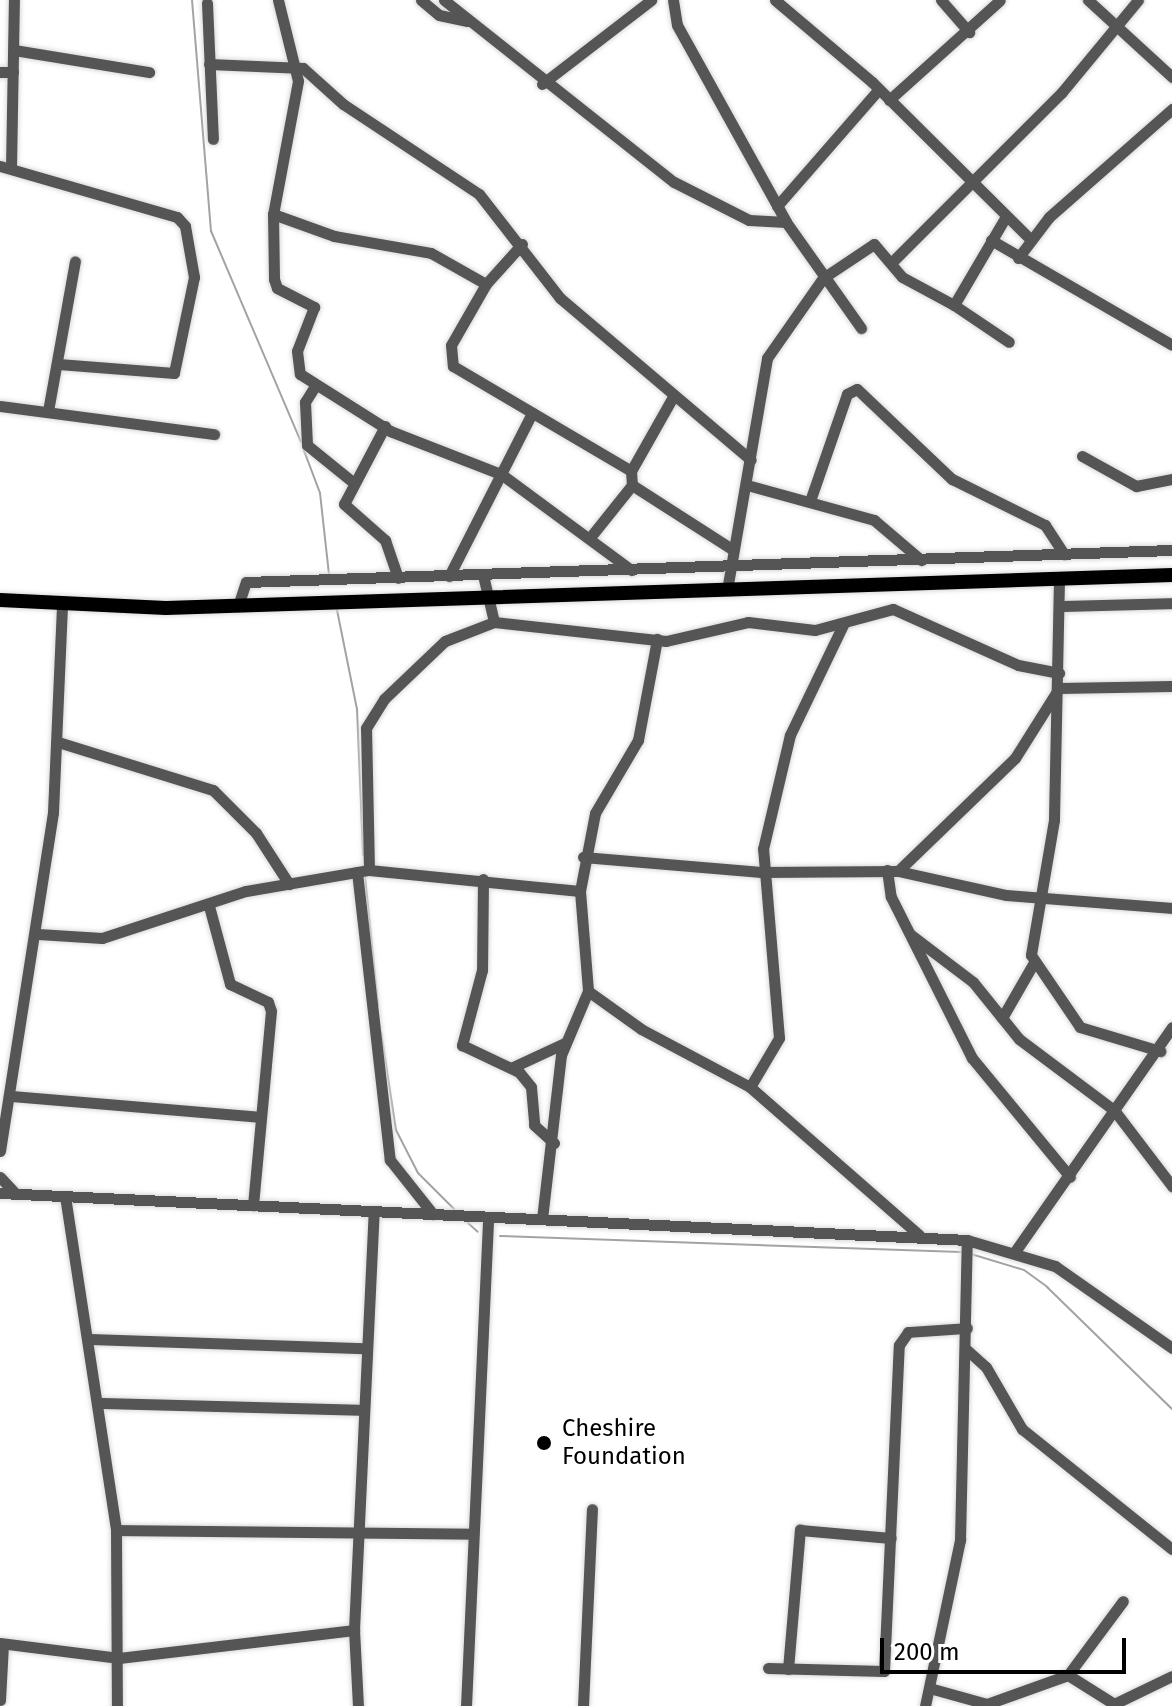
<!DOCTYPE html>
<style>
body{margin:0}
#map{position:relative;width:1172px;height:1706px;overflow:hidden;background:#fff;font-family:"Fira Sans",sans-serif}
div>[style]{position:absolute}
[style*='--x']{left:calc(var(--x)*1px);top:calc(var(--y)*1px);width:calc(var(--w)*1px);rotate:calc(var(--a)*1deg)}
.stream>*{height:2px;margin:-1px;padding:0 1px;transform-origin:1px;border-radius:1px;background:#a3a3a3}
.roads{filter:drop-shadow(0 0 2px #dbdbdb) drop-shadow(0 0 2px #dbdbdb)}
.minor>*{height:11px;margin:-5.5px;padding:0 5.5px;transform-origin:5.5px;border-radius:5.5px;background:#555}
.major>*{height:14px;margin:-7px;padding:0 7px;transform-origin:7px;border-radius:7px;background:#000}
.dots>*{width:22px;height:22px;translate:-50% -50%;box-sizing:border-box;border:4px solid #fff;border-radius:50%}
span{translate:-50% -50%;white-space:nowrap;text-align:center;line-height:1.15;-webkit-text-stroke:6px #fff;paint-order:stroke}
.poi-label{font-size:24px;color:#000}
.left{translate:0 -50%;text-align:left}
.scale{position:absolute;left:880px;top:1638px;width:246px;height:36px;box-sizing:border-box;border:4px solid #000;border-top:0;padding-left:10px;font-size:24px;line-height:28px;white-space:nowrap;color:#000;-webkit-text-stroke:6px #fff;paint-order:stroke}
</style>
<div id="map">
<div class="stream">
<i style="--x:192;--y:0;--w:232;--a:85.3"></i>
<i style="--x:211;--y:231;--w:229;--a:66.9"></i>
<i style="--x:303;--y:448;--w:48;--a:69.3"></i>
<i style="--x:320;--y:493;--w:81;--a:83.7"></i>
<i style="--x:337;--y:610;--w:101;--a:78.6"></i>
<i style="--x:357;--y:709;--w:146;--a:87.6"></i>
<i style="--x:365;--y:877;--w:129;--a:84.2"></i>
<i style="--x:381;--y:1032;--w:99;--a:81.3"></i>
<i style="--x:396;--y:1130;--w:48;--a:62.9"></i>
<i style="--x:418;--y:1173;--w:51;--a:45"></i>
<i style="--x:468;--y:1223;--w:13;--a:42"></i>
<i style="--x:500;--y:1236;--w:461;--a:2"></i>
<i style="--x:971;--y:1254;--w:55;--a:16.8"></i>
<i style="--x:1024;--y:1270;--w:29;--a:36"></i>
<i style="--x:1047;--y:1287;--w:175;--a:44.3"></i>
</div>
<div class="roads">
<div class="minor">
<i style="--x:278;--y:0;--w:83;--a:76.1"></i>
<i style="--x:298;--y:81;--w:135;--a:100.6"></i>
<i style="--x:273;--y:214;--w:65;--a:89.1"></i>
<i style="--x:274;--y:279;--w:9;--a:72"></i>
<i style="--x:277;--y:288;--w:42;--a:27.2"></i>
<i style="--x:314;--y:307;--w:47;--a:111.1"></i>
<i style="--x:297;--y:351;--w:23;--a:83"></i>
<i style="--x:300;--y:374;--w:107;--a:32.3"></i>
<i style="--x:390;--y:431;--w:119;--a:21.2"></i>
<i style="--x:501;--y:474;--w:162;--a:36.4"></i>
<i style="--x:421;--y:0;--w:23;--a:40"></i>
<i style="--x:439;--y:15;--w:29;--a:12"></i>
<i style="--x:444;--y:0;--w:293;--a:38.4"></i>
<i style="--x:674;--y:182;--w:84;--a:26.9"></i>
<i style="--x:749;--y:220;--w:37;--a:3"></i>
<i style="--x:673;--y:0;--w:25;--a:81"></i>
<i style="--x:677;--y:25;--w:225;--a:61"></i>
<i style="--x:786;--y:222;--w:130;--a:54.7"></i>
<i style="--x:775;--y:0;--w:127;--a:40.2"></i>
<i style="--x:872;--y:82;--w:223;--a:44.8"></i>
<i style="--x:941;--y:0;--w:43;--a:48.8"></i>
<i style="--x:1088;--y:0;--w:114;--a:42.5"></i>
<i style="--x:207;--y:3;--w:136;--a:87.5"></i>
<i style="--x:14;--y:50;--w:137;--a:9.3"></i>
<i style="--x:209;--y:64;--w:94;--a:2.4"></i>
<i style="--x:303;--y:68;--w:54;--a:42"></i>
<i style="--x:343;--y:104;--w:163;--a:33.5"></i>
<i style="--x:479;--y:194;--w:132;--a:52.1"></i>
<i style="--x:560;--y:298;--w:250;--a:40.3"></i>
<i style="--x:0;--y:72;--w:13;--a:0"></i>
<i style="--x:542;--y:84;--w:138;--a:-37.6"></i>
<i style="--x:889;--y:100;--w:149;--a:-42"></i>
<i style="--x:0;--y:166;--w:184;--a:16.1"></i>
<i style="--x:177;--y:217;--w:12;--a:48"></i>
<i style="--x:185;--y:226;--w:52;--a:80"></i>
<i style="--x:194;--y:277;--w:98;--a:101.8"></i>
<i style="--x:174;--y:373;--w:116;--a:-175.6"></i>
<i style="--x:11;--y:168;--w:168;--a:-89"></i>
<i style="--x:777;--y:206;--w:155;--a:-48.9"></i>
<i style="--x:273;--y:214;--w:65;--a:19.8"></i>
<i style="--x:334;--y:236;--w:98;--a:9.9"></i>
<i style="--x:431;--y:253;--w:63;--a:29.4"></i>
<i style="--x:1005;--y:218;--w:101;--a:120.4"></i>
<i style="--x:954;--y:305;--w:66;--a:33.9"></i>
<i style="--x:991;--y:240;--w:209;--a:30.1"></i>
<i style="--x:522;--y:244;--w:54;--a:132"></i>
<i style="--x:486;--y:284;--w:70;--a:119.8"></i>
<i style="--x:451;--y:345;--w:21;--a:85"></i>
<i style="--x:453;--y:366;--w:207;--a:30.5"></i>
<i style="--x:631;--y:471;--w:87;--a:-60.5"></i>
<i style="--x:1018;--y:258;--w:51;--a:-52.9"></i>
<i style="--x:1049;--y:217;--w:164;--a:-41.3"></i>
<i style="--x:892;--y:262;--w:240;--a:-45"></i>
<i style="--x:1062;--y:92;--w:119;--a:-50.4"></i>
<i style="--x:315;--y:386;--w:19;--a:122"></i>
<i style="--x:305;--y:402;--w:43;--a:87.3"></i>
<i style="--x:307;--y:445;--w:60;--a:39"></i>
<i style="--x:0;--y:406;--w:216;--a:7.5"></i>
<i style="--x:48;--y:411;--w:152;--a:-79.8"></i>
<i style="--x:385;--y:426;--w:88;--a:117.7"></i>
<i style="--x:344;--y:504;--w:55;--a:41.3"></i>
<i style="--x:385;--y:540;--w:40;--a:71.1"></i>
<i style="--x:1082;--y:456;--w:62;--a:29.1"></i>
<i style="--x:1136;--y:486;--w:37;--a:-11"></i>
<i style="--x:631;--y:471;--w:14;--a:86"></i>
<i style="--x:632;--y:485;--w:117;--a:32.7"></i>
<i style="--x:747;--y:485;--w:132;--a:15.4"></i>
<i style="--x:874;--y:520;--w:62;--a:40.4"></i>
<i style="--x:811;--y:498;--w:110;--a:-70.9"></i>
<i style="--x:847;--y:394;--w:11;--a:-27"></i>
<i style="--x:857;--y:389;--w:131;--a:43.5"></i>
<i style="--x:952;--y:479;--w:104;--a:26.3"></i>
<i style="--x:1045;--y:525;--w:35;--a:57"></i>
<i style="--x:592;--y:535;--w:64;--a:-51.3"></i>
<i style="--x:483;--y:575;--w:48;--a:76.8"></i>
<i style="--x:449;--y:576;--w:183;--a:-63"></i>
<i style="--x:1059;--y:579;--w:241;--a:91.2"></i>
<i style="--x:1054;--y:820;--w:137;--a:99.7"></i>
<i style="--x:1031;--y:955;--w:87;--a:55.8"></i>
<i style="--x:1080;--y:1027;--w:84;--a:16.7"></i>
<i style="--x:727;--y:590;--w:235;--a:-80.2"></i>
<i style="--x:767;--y:358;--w:98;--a:-55"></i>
<i style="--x:823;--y:278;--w:61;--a:-33.7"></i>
<i style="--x:874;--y:244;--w:43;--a:49.7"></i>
<i style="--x:902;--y:277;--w:59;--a:28.3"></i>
<i style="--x:238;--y:606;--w:25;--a:-72"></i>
<i style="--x:246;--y:582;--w:927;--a:-1.98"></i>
<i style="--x:1059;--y:606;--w:113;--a:-1.5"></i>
<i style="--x:58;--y:742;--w:162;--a:17.2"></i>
<i style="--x:213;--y:790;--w:61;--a:45"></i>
<i style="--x:256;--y:833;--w:61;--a:57.1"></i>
<i style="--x:583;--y:857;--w:179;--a:4.8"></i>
<i style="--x:761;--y:872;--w:137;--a:-0.4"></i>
<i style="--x:898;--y:871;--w:111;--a:12.5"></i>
<i style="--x:1006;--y:895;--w:167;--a:4.5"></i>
<i style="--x:369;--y:870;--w:142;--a:-91.2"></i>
<i style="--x:366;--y:728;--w:34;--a:-58"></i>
<i style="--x:384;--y:699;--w:84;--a:-43.6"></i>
<i style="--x:445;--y:641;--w:53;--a:-21.2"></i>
<i style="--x:494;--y:622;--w:173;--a:6.3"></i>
<i style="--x:666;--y:641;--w:84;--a:-13"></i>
<i style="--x:748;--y:622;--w:67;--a:6.8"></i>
<i style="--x:815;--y:630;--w:81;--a:-15.1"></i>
<i style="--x:893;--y:609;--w:137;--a:24.1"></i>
<i style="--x:1018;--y:665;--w:42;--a:11"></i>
<i style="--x:887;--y:870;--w:27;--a:82"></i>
<i style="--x:891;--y:897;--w:180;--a:63.3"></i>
<i style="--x:972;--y:1058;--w:154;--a:50.5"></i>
<i style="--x:898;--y:871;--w:163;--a:-44"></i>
<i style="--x:1015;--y:758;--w:83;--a:-57.8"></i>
<i style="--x:1059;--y:688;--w:113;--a:-1"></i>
<i style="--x:357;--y:872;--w:290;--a:83.5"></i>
<i style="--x:390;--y:1160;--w:69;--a:51.5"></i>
<i style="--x:483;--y:879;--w:91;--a:90.6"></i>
<i style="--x:482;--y:970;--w:78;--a:104.9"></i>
<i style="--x:462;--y:1045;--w:63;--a:25.3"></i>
<i style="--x:519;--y:1072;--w:19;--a:51"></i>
<i style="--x:531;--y:1087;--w:38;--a:85"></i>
<i style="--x:534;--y:1125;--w:27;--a:42"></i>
<i style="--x:580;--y:891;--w:79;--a:-79.1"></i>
<i style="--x:595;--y:813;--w:85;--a:-59.5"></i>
<i style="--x:638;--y:740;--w:103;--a:-79.3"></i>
<i style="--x:209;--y:906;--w:81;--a:74.9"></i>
<i style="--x:230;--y:984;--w:42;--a:25.3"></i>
<i style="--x:268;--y:1002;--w:9;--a:72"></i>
<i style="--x:271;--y:1011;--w:195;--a:95.3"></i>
<i style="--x:38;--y:934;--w:64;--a:3.6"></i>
<i style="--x:102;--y:938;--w:151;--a:-18.1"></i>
<i style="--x:246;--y:891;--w:125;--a:-9.7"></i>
<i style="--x:369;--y:870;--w:212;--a:5.7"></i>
<i style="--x:580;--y:891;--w:100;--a:85.4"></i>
<i style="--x:588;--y:991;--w:65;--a:35.6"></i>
<i style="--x:641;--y:1029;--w:123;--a:28"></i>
<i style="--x:750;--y:1087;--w:225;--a:41.2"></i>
<i style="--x:911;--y:935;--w:78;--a:37.2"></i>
<i style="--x:973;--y:982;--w:73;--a:51.1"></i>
<i style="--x:1019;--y:1039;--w:119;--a:36.8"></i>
<i style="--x:1114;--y:1110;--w:96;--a:52.7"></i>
<i style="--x:1002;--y:1018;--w:62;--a:-60.1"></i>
<i style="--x:513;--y:1067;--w:57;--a:-24.8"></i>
<i style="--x:750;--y:1087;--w:57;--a:-59.4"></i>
<i style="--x:779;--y:1038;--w:190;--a:-94.8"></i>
<i style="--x:763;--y:849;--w:117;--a:-76.7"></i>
<i style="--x:790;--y:735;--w:122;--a:-64.3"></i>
<i style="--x:11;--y:1096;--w:249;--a:4.8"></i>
<i style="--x:0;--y:1151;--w:343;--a:-81.1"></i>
<i style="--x:53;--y:812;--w:206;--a:-87.5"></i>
<i style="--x:0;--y:1177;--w:23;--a:47"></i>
<i style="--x:0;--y:1193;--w:968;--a:2.78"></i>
<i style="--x:967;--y:1240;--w:92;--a:16.5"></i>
<i style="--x:1055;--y:1266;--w:143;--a:35"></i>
<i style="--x:65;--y:1196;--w:338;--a:81.3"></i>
<i style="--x:116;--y:1530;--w:176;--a:89.7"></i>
<i style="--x:542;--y:1219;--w:165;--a:-83.4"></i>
<i style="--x:561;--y:1055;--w:69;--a:-67.1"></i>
<i style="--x:1016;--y:1250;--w:272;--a:-55"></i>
<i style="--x:88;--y:1339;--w:278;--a:1.9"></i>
<i style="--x:967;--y:1350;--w:25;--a:42"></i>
<i style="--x:986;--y:1367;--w:72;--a:59.9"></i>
<i style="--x:1022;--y:1429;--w:192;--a:38.7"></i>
<i style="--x:99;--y:1403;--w:264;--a:1.5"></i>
<i style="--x:116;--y:1530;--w:355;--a:0.6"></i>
<i style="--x:0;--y:1643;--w:120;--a:7.2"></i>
<i style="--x:119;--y:1658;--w:237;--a:-6.8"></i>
<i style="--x:768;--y:1668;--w:116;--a:1.5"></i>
<i style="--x:884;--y:1671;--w:326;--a:-87.4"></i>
<i style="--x:899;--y:1345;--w:16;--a:-55"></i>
<i style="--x:908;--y:1332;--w:59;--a:-3.9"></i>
<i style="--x:788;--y:1669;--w:140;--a:-85.1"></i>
<i style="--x:800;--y:1530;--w:91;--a:5"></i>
<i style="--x:1068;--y:1675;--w:92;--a:-53.4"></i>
<i style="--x:933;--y:1689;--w:56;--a:15.5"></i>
<i style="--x:987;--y:1704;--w:86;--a:-19.7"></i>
<i style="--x:1068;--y:1675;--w:54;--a:32.2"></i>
<i style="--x:1114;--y:1704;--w:64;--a:-25.8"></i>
<i style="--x:0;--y:1700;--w:56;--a:-86.9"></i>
<i style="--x:358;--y:1706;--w:76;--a:-93"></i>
<i style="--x:354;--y:1630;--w:419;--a:-87.3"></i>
<i style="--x:466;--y:1706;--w:489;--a:-87.4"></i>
<i style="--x:583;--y:1706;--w:197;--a:-87.4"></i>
<i style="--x:925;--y:1706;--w:170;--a:-78.1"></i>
<i style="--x:960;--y:1540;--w:300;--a:-88.7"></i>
</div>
<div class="major">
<i style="--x:0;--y:600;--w:166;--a:2.8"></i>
<i style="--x:166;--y:608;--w:1007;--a:-1.88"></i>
</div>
</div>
<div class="dots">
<i style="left:544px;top:1443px;background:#000"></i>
</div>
<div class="poi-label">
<span class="left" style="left:562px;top:1443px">Cheshire<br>Foundation</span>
</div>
<div class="scale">200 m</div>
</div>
